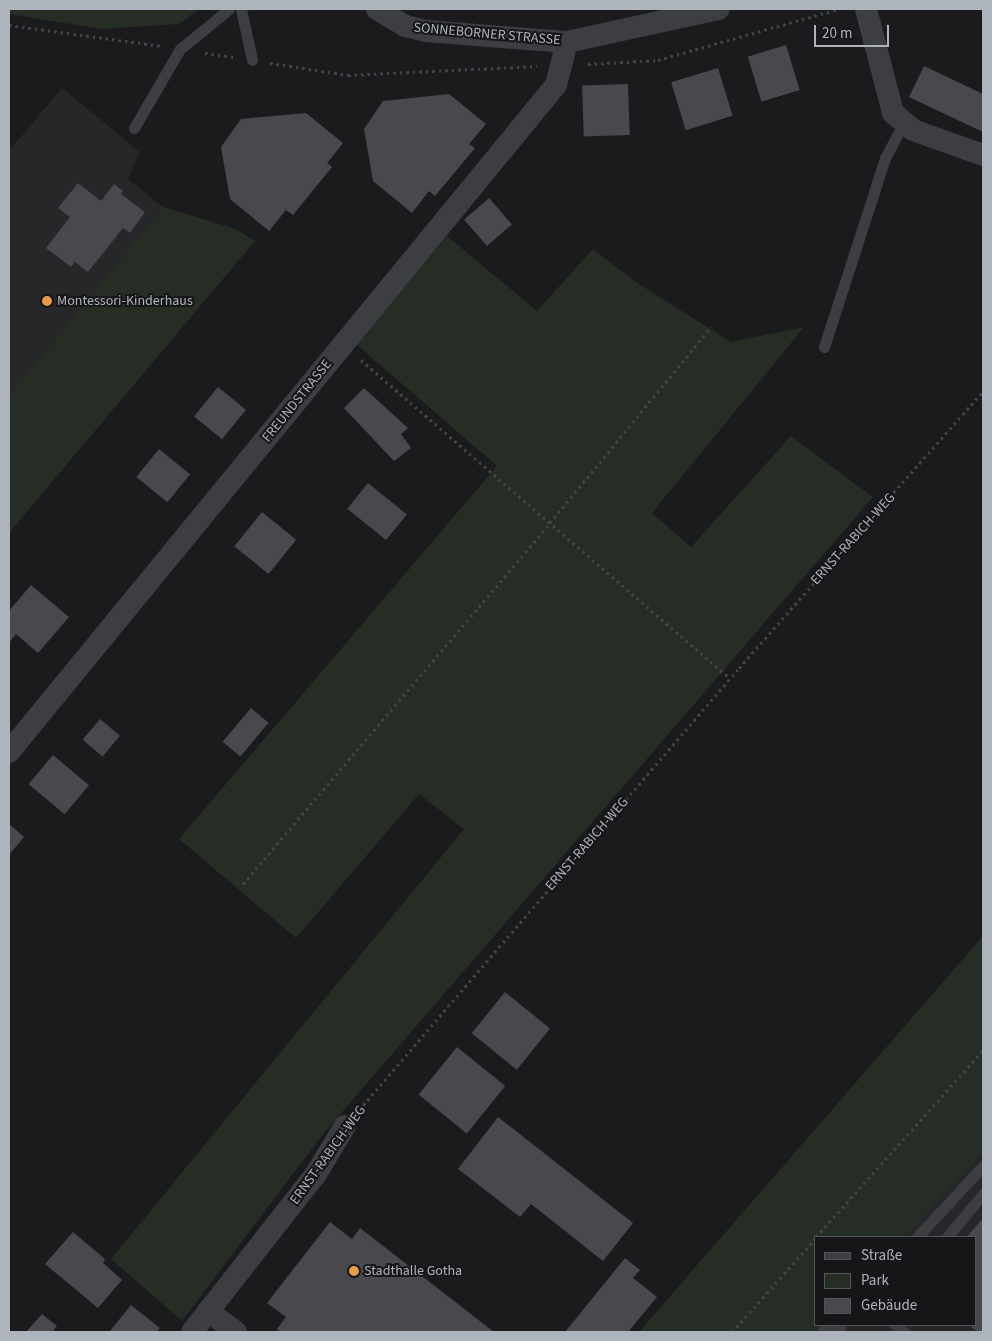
<!DOCTYPE html>
<meta charset="utf-8">
<style>
body{margin:0}
#map{position:relative;width:992px;height:1341px;overflow:hidden;background:#1b1b1d;font-family:"Source Sans 3",sans-serif}
div>[style]{position:absolute}
[style*='--x']{left:calc(var(--x)*1px);top:calc(var(--y)*1px);width:calc(var(--w)*1px);rotate:calc(var(--a)*1deg)}
.built>*{inset:0;background:#27272a}
.green>*{inset:0;background:#252d25}
.building>*{inset:0;background:#48494d;transform-origin:0 0}
.path>*{height:3px;margin-top:-1.5px;transform-origin:0;background:repeating-linear-gradient(90deg,#424548 0 2.5px,transparent 0 6.5px)}
.lane>*{height:11px;margin:-5.5px;padding:0 5.5px;transform-origin:5.5px;border-radius:5.5px;background:#3c3e42}
.street>*{height:22px;margin:-11px;padding:0 11px;transform-origin:11px;border-radius:11px;background:#3c3e42}
.dots>*{width:14px;height:14px;translate:-50% -50%;box-sizing:border-box;border:2px solid #161618;border-radius:50%}
span{translate:-50% -50%;white-space:nowrap;text-align:center;line-height:1.15;-webkit-text-stroke:4px #161618;paint-order:stroke}
.street-label{font-size:14px;color:#aeb4bb}
.poi-label{font-size:14px;color:#aeb4bb}
.left{translate:0 -50%;text-align:left}
.frame{position:absolute;inset:0;border:10px solid #aeb4bb;pointer-events:none}
.legend{position:absolute;left:814px;top:1236px;width:162px;height:90px;box-sizing:border-box;background:#161618;border:1px solid #535559;margin:0;padding:6px 9px;list-style:none;font-size:15px;color:#aeb4bb}
.legend li{display:flex;align-items:center;gap:10px;height:25px}
.legend b{width:25px;border:1px solid #535559}
.scale{position:absolute;left:814px;top:25px;width:75px;height:22px;box-sizing:border-box;border:2px solid #aeb4bb;border-top:0;padding-left:6px;font-size:15px;line-height:18px;white-space:nowrap;color:#aeb4bb;-webkit-text-stroke:4px #161618;paint-order:stroke}
</style>
<div id="map">
<div class="built">
<i style="clip-path:polygon(62px 88px,140px 152px,128px 179px,163px 207px,9px 396px,9px 151px)"></i>
<i style="clip-path:polygon(983px 1153px,983px 1332px,817px 1332px,824px 1325px,976px 1325px,976px 1237px,905px 1237px)"></i>
</div>
<div class="green">
<i style="clip-path:polygon(9px 9px,199px 9px,179px 24px,101px 29px,9px 14px)"></i>
<i style="clip-path:polygon(163px 207px,236px 229px,255px 241px,9px 533px,9px 396px)"></i>
<i style="clip-path:polygon(447px 236px,537px 311px,593px 249px,639px 284px,731px 342px,804px 327px,652px 513px,691px 547px,791px 436px,873px 497px,324px 1133px,182px 1321px,111px 1259px,464px 829px,419px 794px,296px 938px,179px 839px,497px 466px,356px 344px)"></i>
<i style="clip-path:polygon(983px 936px,983px 1153px,905px 1237px,816px 1237px,816px 1325px,824px 1325px,817px 1332px,639px 1332px)"></i>
</div>
<div class="building">
<i style="left:786px;top:45px;width:47px;height:40px;rotate:73deg"></i>
<i style="clip-path:polygon(924px 66px,983px 94px,983px 132px,909px 97px)"></i>
<i style="left:718px;top:68px;width:50px;height:49px;rotate:73deg"></i>
<i style="left:628px;top:84px;width:51px;height:46px;rotate:88deg"></i>
<i style="clip-path:polygon(449px 94px,486px 124px,469px 144px,475px 148px,435px 196px,429px 191px,412px 213px,373px 181px,364px 129px,383px 101px)"></i>
<i style="clip-path:polygon(306px 113px,343px 143px,327px 163px,332px 167px,293px 215px,286px 210px,269px 231px,230px 199px,221px 147px,241px 119px)"></i>
<i style="clip-path:polygon(78px 183px,101px 201px,114px 184px,123px 191px,121px 194px,145px 212px,130px 233px,123px 228px,88px 272px,75px 262px,71px 267px,46px 248px,70px 217px,58px 208px)"></i>
<i style="left:489px;top:198px;width:35px;height:33px;rotate:49deg"></i>
<i style="left:218px;top:387px;width:36px;height:38px;rotate:39deg"></i>
<i style="clip-path:polygon(364px 388px,408px 428px,401px 434px,411px 448px,394px 461px,344px 408px)"></i>
<i style="left:159px;top:449px;width:40px;height:36px;rotate:39deg"></i>
<i style="left:368px;top:483px;width:50px;height:33px;rotate:39deg"></i>
<i style="left:262px;top:512px;width:44px;height:44px;rotate:39deg"></i>
<i style="clip-path:polygon(31px 585px,69px 617px,38px 653px,16px 634px,9px 643px,9px 611px)"></i>
<i style="left:251px;top:708px;width:23px;height:44px;rotate:40deg"></i>
<i style="left:100px;top:719px;width:26px;height:27px;rotate:40deg"></i>
<i style="left:53px;top:755px;width:47px;height:38px;rotate:40deg"></i>
<i style="clip-path:polygon(9px 824px,24px 837px,9px 855px)"></i>
<i style="left:505px;top:992px;width:58px;height:53px;rotate:39deg"></i>
<i style="left:457px;top:1047px;width:62px;height:61px;rotate:39deg"></i>
<i style="clip-path:polygon(498px 1117px,633px 1223px,603px 1261px,531px 1204px,520px 1217px,458px 1169px)"></i>
<i style="clip-path:polygon(983px 1218px,983px 1332px,978px 1332px,969px 1325px,976px 1325px,976px 1237px,967px 1237px)"></i>
<i style="clip-path:polygon(330px 1222px,352px 1239px,360px 1228px,494px 1332px,280px 1332px,277px 1329px,286px 1317px,267px 1303px)"></i>
<i style="clip-path:polygon(73px 1232px,105px 1259px,103px 1263px,122px 1280px,98px 1308px,45px 1264px)"></i>
<i style="clip-path:polygon(625px 1258px,640px 1270px,633px 1278px,657px 1297px,628px 1332px,565px 1332px)"></i>
<i style="clip-path:polygon(131px 1305px,160px 1328px,156px 1332px,110px 1331px)"></i>
<i style="clip-path:polygon(42px 1314px,57px 1326px,52px 1332px,26px 1332px)"></i>
</div>
<div class="path">
<i style="--x:9;--y:25;--w:154;--a:7.8"></i>
<i style="--x:205;--y:53;--w:29;--a:8"></i>
<i style="--x:270;--y:63;--w:79;--a:8.7"></i>
<i style="--x:348;--y:75;--w:189;--a:-2.7"></i>
<i style="--x:588;--y:64;--w:70;--a:-3.3"></i>
<i style="--x:658;--y:60;--w:187;--a:-15.8"></i>
<i style="--x:361;--y:360;--w:487;--a:40.8"></i>
<i style="--x:243;--y:884;--w:474;--a:-49.6"></i>
<i style="--x:550;--y:523;--w:254;--a:-50.6"></i>
<i style="--x:359;--y:1110;--w:583;--a:-49.31"></i>
<i style="--x:739;--y:668;--w:369;--a:-48.6"></i>
<i style="--x:816;--y:1237;--w:251;--a:-48.2"></i>
<i style="--x:732;--y:1332;--w:126;--a:-48.2"></i>
</div>
<div class="lane">
<i style="--x:241;--y:9;--w:52;--a:77.8"></i>
<i style="--x:134;--y:128;--w:91;--a:-59.8"></i>
<i style="--x:180;--y:49;--w:63;--a:-39.2"></i>
<i style="--x:824;--y:347;--w:199;--a:-72.1"></i>
<i style="--x:885;--y:158;--w:40;--a:-62"></i>
<i style="--x:917;--y:1237;--w:97;--a:-47.1"></i>
<i style="--x:947;--y:1237;--w:56;--a:-50.1"></i>
<i style="--x:895;--y:1325;--w:11;--a:38"></i>
</div>
<div class="street">
<i style="--x:377;--y:9;--w:33;--a:31"></i>
<i style="--x:405;--y:26;--w:22;--a:13"></i>
<i style="--x:426;--y:31;--w:141;--a:4.5"></i>
<i style="--x:567;--y:42;--w:155;--a:-12.3"></i>
<i style="--x:866;--y:9;--w:107;--a:75.4"></i>
<i style="--x:893;--y:113;--w:26;--a:40"></i>
<i style="--x:913;--y:130;--w:74;--a:19.7"></i>
<i style="--x:9;--y:752;--w:863;--a:-50.65"></i>
<i style="--x:556;--y:85;--w:44;--a:-75.7"></i>
<i style="--x:208;--y:1311;--w:35;--a:37"></i>
<i style="--x:192;--y:1332;--w:201;--a:-51.9"></i>
<i style="--x:316;--y:1174;--w:56;--a:-58.9"></i>
<i style="--x:829;--y:1332;--w:10;--a:-45"></i>
</div>
<div class="dots">
<i style="left:47px;top:301px;background:#e79b49"></i>
<i style="left:354px;top:1271px;background:#e79b49"></i>
</div>
<div class="street-label">
<span style="left:487px;top:34px;rotate:5deg">SONNEBORNER STRASSE</span>
<span style="left:297px;top:401px;rotate:-51deg">FREUNDSTRASSE</span>
<span style="left:853px;top:539px;rotate:-48deg">ERNST-RABICH-WEG</span>
<span style="left:587px;top:844px;rotate:-49deg">ERNST-RABICH-WEG</span>
<span style="left:328px;top:1155px;rotate:-54deg">ERNST-RABICH-WEG</span>
</div>
<div class="poi-label">
<span class="left" style="left:57px;top:301px">Montessori-Kinderhaus</span>
<span class="left" style="left:364px;top:1271px">Stadthalle Gotha</span>
</div>
<div class="frame"></div>
<ul class="legend">
<li><b style="height:6px;background:#3c3e42"></b>Straße</li>
<li><b style="height:14px;background:#252d25"></b>Park</li>
<li><b style="height:14px;background:#48494d"></b>Gebäude</li>
</ul>
<div class="scale">20 m</div>
</div>
